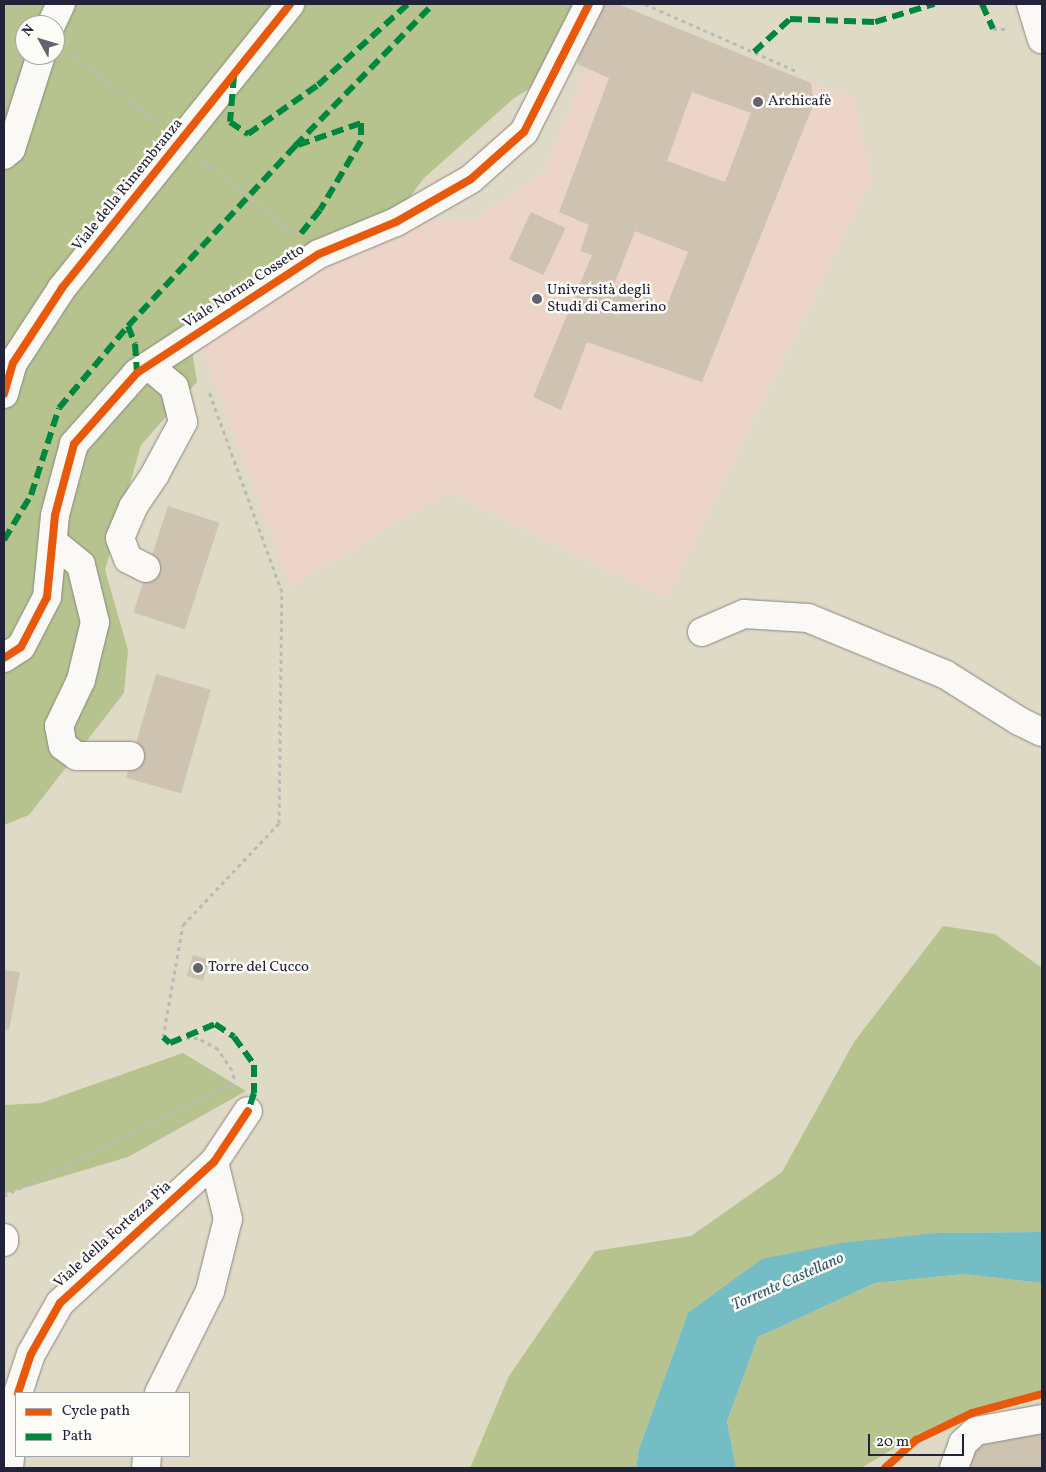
<!DOCTYPE html>
<meta charset="utf-8">
<style>
body{margin:0}
#map{position:relative;width:1046px;height:1472px;overflow:hidden;background:#dedac6;font-family:Vollkorn,serif}
div>[style]{position:absolute}
[style*='--x']{left:calc(var(--x)*1px);top:calc(var(--y)*1px);width:calc(var(--w)*1px);rotate:calc(var(--a)*1deg)}
.built>*{inset:0;background:#ecd4c9}
.forest>*{inset:0;background:#b7c38f}
.water>*{inset:0;background:#74bdc5}
.building>*{inset:0;background:#cec2b0;transform-origin:0 0}
.path>*{height:3px;margin-top:-1.5px;transform-origin:0;background:repeating-linear-gradient(90deg,#babab8 0 4px,transparent 0 8px)}
.roads{filter:drop-shadow(0 0 1px #898781) drop-shadow(0 0 1px #898781)}
.minor>*{height:28px;margin:-14px;padding:0 14px;transform-origin:14px;border-radius:14px;background:#faf9f6}
.quiet>*{height:6px;margin-top:-3px;transform-origin:0;background:repeating-linear-gradient(90deg,#00873e 0 12px,transparent 0 18px)}
.cycleway>*{height:8px;margin:-4px;padding:0 4px;transform-origin:4px;border-radius:4px;background:#e8590c}
.dots>*{width:14px;height:14px;translate:-50% -50%;box-sizing:border-box;border:2px solid #fdfcf7;border-radius:50%}
span{translate:-50% -50%;white-space:nowrap;text-align:center;line-height:1.15;-webkit-text-stroke:5px #fdfcf7;paint-order:stroke}
.poi-label{font-size:15px;color:#22223b}
.left{translate:0 -50%;text-align:left}
.street-label{font-size:15px;color:#22223b}
.water-label{font-size:16px;color:#315b72;font-style:italic}
.frame{position:absolute;inset:0;border:5px solid #22223b;pointer-events:none}
.legend{position:absolute;left:15px;top:1392px;width:175px;height:65px;box-sizing:border-box;background:#fdfcf7;border:1px solid #a5a5ac;margin:0;padding:6px 9px;list-style:none;font-size:15px;color:#22223b}
.legend li{display:flex;align-items:center;gap:10px;height:25px}
.legend b{width:25px;border:1px solid #a5a5ac}
.north{position:absolute;left:15px;top:15px;width:50px;height:50px;box-sizing:border-box;background:#fdfcf7;border:1px solid #a5a5ac;border-radius:50%;rotate:309deg;font-size:14px;font-weight:700;line-height:20px;text-align:center;color:#22223b}
.north::after{content:'';display:block;margin:auto;width:18px;height:22px;background:#64626c;clip-path:polygon(50% 0,100% 100%,50% 72%,0 100%)}
.scale{position:absolute;left:868px;top:1434px;width:96px;height:22px;box-sizing:border-box;border:2px solid #22223b;border-top:0;padding-left:6px;font-size:15px;line-height:18px;white-space:nowrap;color:#22223b;-webkit-text-stroke:4px #fdfcf7;paint-order:stroke}
</style>
<div id="map">
<div class="built">
<i style="clip-path:polygon(611px 4px,853px 98px,872px 179px,666px 599px,448px 492px,290px 587px,199px 339px,403px 221px,472px 220px,544px 171px)"></i>
</div>
<div class="forest">
<i style="clip-path:polygon(evenodd,4px 4px,599px 4px,567px 65px,513px 99px,424px 178px,396px 216px,190px 339px,197px 382px,141px 445px,105px 570px,128px 650px,124px 693px,29px 815px,4px 825px,4px 4px,25px 25px,55px 25px,55px 55px,25px 55px,25px 25px)"></i>
<i style="clip-path:polygon(943px 926px,995px 934px,1042px 968px,1042px 1232px,937px 1233px,688px 1313px,639px 1449px,636px 1468px,470px 1468px,509px 1376px,595px 1251px,691px 1236px,782px 1172px,854px 1042px)"></i>
<i style="clip-path:polygon(183px 1053px,246px 1091px,128px 1157px,4px 1194px,4px 1105px,41px 1103px)"></i>
<i style="clip-path:polygon(964px 1274px,1042px 1283px,1042px 1392px,920px 1433px,861px 1468px,736px 1468px,727px 1421px,758px 1337px,875px 1283px)"></i>
</div>
<div class="water">
<i style="clip-path:polygon(1042px 1232px,1042px 1283px,964px 1274px,875px 1283px,758px 1337px,727px 1421px,736px 1468px,636px 1468px,639px 1449px,688px 1313px,762px 1259px,841px 1243px,937px 1233px)"></i>
</div>
<div class="building">
<i style="clip-path:polygon(evenodd,594px 4px,618px 4px,811px 83px,814px 103px,702px 382px,587px 342px,561px 410px,533px 397px,592px 255px,580px 251px,589px 225px,559px 212px,609px 78px,577px 64px,594px 4px,692px 92px,751px 113px,725px 182px,667px 161px,692px 92px,594px 4px,635px 231px,688px 252px,667px 305px,614px 285px,635px 231px)"></i>
<i style="left:531px;top:212px;width:38px;height:52px;rotate:25deg"></i>
<i style="left:168px;top:506px;width:54px;height:112px;rotate:18deg"></i>
<i style="left:156px;top:674px;width:57px;height:108px;rotate:16deg"></i>
<i style="left:193px;top:955px;width:17px;height:22px;rotate:17deg"></i>
<i style="clip-path:polygon(4px 970px,20px 972px,9px 1030px,4px 1029px)"></i>
<i style="clip-path:polygon(1042px 1433px,1042px 1468px,970px 1468px,967px 1446px)"></i>
</div>
<div class="path">
<i style="--x:9;--y:4;--w:16;--a:38"></i>
<i style="--x:645;--y:4;--w:165;--a:23.9"></i>
<i style="--x:993;--y:29;--w:15;--a:0"></i>
<i style="--x:71;--y:53;--w:111;--a:39.1"></i>
<i style="--x:203;--y:160;--w:119;--a:39.2"></i>
<i style="--x:163;--y:1037;--w:114;--a:-79.9"></i>
<i style="--x:183;--y:925;--w:140;--a:-46.7"></i>
<i style="--x:279;--y:823;--w:231;--a:-89.3"></i>
<i style="--x:282;--y:592;--w:216;--a:-110"></i>
<i style="--x:4;--y:1196;--w:251;--a:-26.3"></i>
<i style="--x:229;--y:1085;--w:9;--a:-54"></i>
<i style="--x:234;--y:1078;--w:8;--a:-104"></i>
<i style="--x:232;--y:1070;--w:25;--a:-124"></i>
<i style="--x:218;--y:1049;--w:23;--a:-151"></i>
<i style="--x:198;--y:1038;--w:12;--a:180"></i>
</div>
<div class="roads">
<div class="minor">
<i style="--x:1031;--y:4;--w:37;--a:73"></i>
<i style="--x:51;--y:25;--w:23;--a:-65"></i>
<i style="--x:4;--y:155;--w:9;--a:-41"></i>
<i style="--x:11;--y:149;--w:99;--a:-72.3"></i>
<i style="--x:4;--y:394;--w:32;--a:-74"></i>
<i style="--x:13;--y:363;--w:90;--a:-56.8"></i>
<i style="--x:62;--y:288;--w:364;--a:-51.2"></i>
<i style="--x:53;--y:542;--w:36;--a:39"></i>
<i style="--x:81;--y:565;--w:59;--a:76.2"></i>
<i style="--x:95;--y:622;--w:60;--a:103.6"></i>
<i style="--x:81;--y:680;--w:51;--a:115.6"></i>
<i style="--x:59;--y:726;--w:20;--a:79"></i>
<i style="--x:63;--y:746;--w:17;--a:36"></i>
<i style="--x:77;--y:756;--w:53;--a:0"></i>
<i style="--x:146;--y:568;--w:20;--a:-153"></i>
<i style="--x:128;--y:559;--w:22;--a:-111"></i>
<i style="--x:120;--y:538;--w:34;--a:-67"></i>
<i style="--x:133;--y:507;--w:40;--a:-56"></i>
<i style="--x:155;--y:474;--w:59;--a:-61.7"></i>
<i style="--x:183;--y:422;--w:36;--a:-104"></i>
<i style="--x:174;--y:387;--w:33;--a:-140"></i>
<i style="--x:702;--y:632;--w:46;--a:-23.2"></i>
<i style="--x:744;--y:614;--w:64;--a:3.6"></i>
<i style="--x:808;--y:618;--w:149;--a:22.4"></i>
<i style="--x:946;--y:675;--w:86;--a:32.2"></i>
<i style="--x:1019;--y:721;--w:25;--a:26"></i>
<i style="--x:4;--y:658;--w:20;--a:-33"></i>
<i style="--x:21;--y:647;--w:56;--a:-62.5"></i>
<i style="--x:47;--y:597;--w:82;--a:-84.4"></i>
<i style="--x:55;--y:515;--w:73;--a:-75"></i>
<i style="--x:74;--y:444;--w:95;--a:-48.4"></i>
<i style="--x:137;--y:373;--w:217;--a:-33.2"></i>
<i style="--x:319;--y:254;--w:83;--a:-22.6"></i>
<i style="--x:396;--y:222;--w:86;--a:-29.8"></i>
<i style="--x:471;--y:179;--w:71;--a:-41.6"></i>
<i style="--x:524;--y:132;--w:144;--a:-63.1"></i>
<i style="--x:4;--y:1238;--w:4;--a:90"></i>
<i style="--x:18;--y:1393;--w:41;--a:-71.6"></i>
<i style="--x:31;--y:1354;--w:59;--a:-60.4"></i>
<i style="--x:60;--y:1303;--w:209;--a:-42.5"></i>
<i style="--x:214;--y:1162;--w:61;--a:-56.3"></i>
<i style="--x:159;--y:1393;--w:114;--a:-63.4"></i>
<i style="--x:210;--y:1291;--w:74;--a:-76"></i>
<i style="--x:228;--y:1219;--w:59;--a:-103.8"></i>
<i style="--x:9;--y:1468;--w:71;--a:-84.4"></i>
<i style="--x:146;--y:1468;--w:12;--a:-85"></i>
<i style="--x:954;--y:1468;--w:27;--a:-70"></i>
<i style="--x:963;--y:1443;--w:18;--a:-43"></i>
<i style="--x:976;--y:1431;--w:67;--a:-10.3"></i>
</div>
</div>
<div class="quiet">
<i style="--x:982;--y:4;--w:27;--a:66"></i>
<i style="--x:754;--y:52;--w:49;--a:-42.5"></i>
<i style="--x:790;--y:19;--w:85;--a:2"></i>
<i style="--x:875;--y:22;--w:62;--a:-17"></i>
<i style="--x:234;--y:76;--w:46;--a:95"></i>
<i style="--x:230;--y:122;--w:22;--a:34"></i>
<i style="--x:248;--y:134;--w:85;--a:-35"></i>
<i style="--x:318;--y:85;--w:121;--a:-42"></i>
<i style="--x:298;--y:145;--w:67;--a:-19.2"></i>
<i style="--x:361;--y:123;--w:18;--a:90"></i>
<i style="--x:361;--y:141;--w:80;--a:120.7"></i>
<i style="--x:320;--y:210;--w:35;--a:129"></i>
<i style="--x:128;--y:326;--w:19;--a:69"></i>
<i style="--x:135;--y:344;--w:29;--a:86"></i>
<i style="--x:4;--y:540;--w:52;--a:-59"></i>
<i style="--x:31;--y:495;--w:91;--a:-72.2"></i>
<i style="--x:59;--y:408;--w:107;--a:-49.9"></i>
<i style="--x:128;--y:326;--w:246;--a:-47.1"></i>
<i style="--x:295;--y:146;--w:198;--a:-45.8"></i>
<i style="--x:163;--y:1037;--w:9;--a:41"></i>
<i style="--x:170;--y:1043;--w:49;--a:-22.9"></i>
<i style="--x:215;--y:1024;--w:23;--a:34"></i>
<i style="--x:234;--y:1037;--w:34;--a:54"></i>
<i style="--x:254;--y:1065;--w:28;--a:90"></i>
<i style="--x:254;--y:1093;--w:19;--a:108"></i>
</div>
<div class="cycleway">
<i style="--x:4;--y:394;--w:32;--a:-74"></i>
<i style="--x:13;--y:363;--w:90;--a:-56.8"></i>
<i style="--x:62;--y:288;--w:364;--a:-51.2"></i>
<i style="--x:4;--y:658;--w:20;--a:-33"></i>
<i style="--x:21;--y:647;--w:56;--a:-62.5"></i>
<i style="--x:47;--y:597;--w:82;--a:-84.4"></i>
<i style="--x:55;--y:515;--w:73;--a:-75"></i>
<i style="--x:74;--y:444;--w:95;--a:-48.4"></i>
<i style="--x:137;--y:373;--w:217;--a:-33.2"></i>
<i style="--x:319;--y:254;--w:83;--a:-22.6"></i>
<i style="--x:396;--y:222;--w:86;--a:-29.8"></i>
<i style="--x:471;--y:179;--w:71;--a:-41.6"></i>
<i style="--x:524;--y:132;--w:144;--a:-63.1"></i>
<i style="--x:18;--y:1393;--w:41;--a:-71.6"></i>
<i style="--x:31;--y:1354;--w:59;--a:-60.4"></i>
<i style="--x:60;--y:1303;--w:209;--a:-42.5"></i>
<i style="--x:214;--y:1162;--w:61;--a:-56.3"></i>
<i style="--x:885;--y:1468;--w:42;--a:-42.1"></i>
<i style="--x:916;--y:1440;--w:62;--a:-25.7"></i>
<i style="--x:972;--y:1413;--w:73;--a:-15.2"></i>
</div>
<div class="dots">
<i style="left:758px;top:102px;background:#64626c"></i>
<i style="left:537px;top:299px;background:#64626c"></i>
<i style="left:198px;top:968px;background:#64626c"></i>
</div>
<div class="poi-label">
<span class="left" style="left:768px;top:102px">Archicafè</span>
<span class="left" style="left:547px;top:299px">Università degli<br>Studi di Camerino</span>
<span class="left" style="left:208px;top:968px">Torre del Cucco</span>
</div>
<div class="street-label">
<span style="left:128px;top:185px;rotate:-51deg">Viale della Rimembranza</span>
<span style="left:244px;top:287px;rotate:-33deg">Viale Norma Cossetto</span>
<span style="left:113px;top:1235px;rotate:-42deg">Viale della Fortezza Pia</span>
</div>
<div class="water-label">
<span style="left:788px;top:1282px;rotate:-24deg">Torrente Castellano</span>
</div>
<div class="frame"></div>
<ul class="legend">
<li><b style="height:6px;background:#e8590c"></b>Cycle path</li>
<li><b style="height:6px;background:#00873e"></b>Path</li>
</ul>
<div class="north">N</div>
<div class="scale">20 m</div>
</div>
